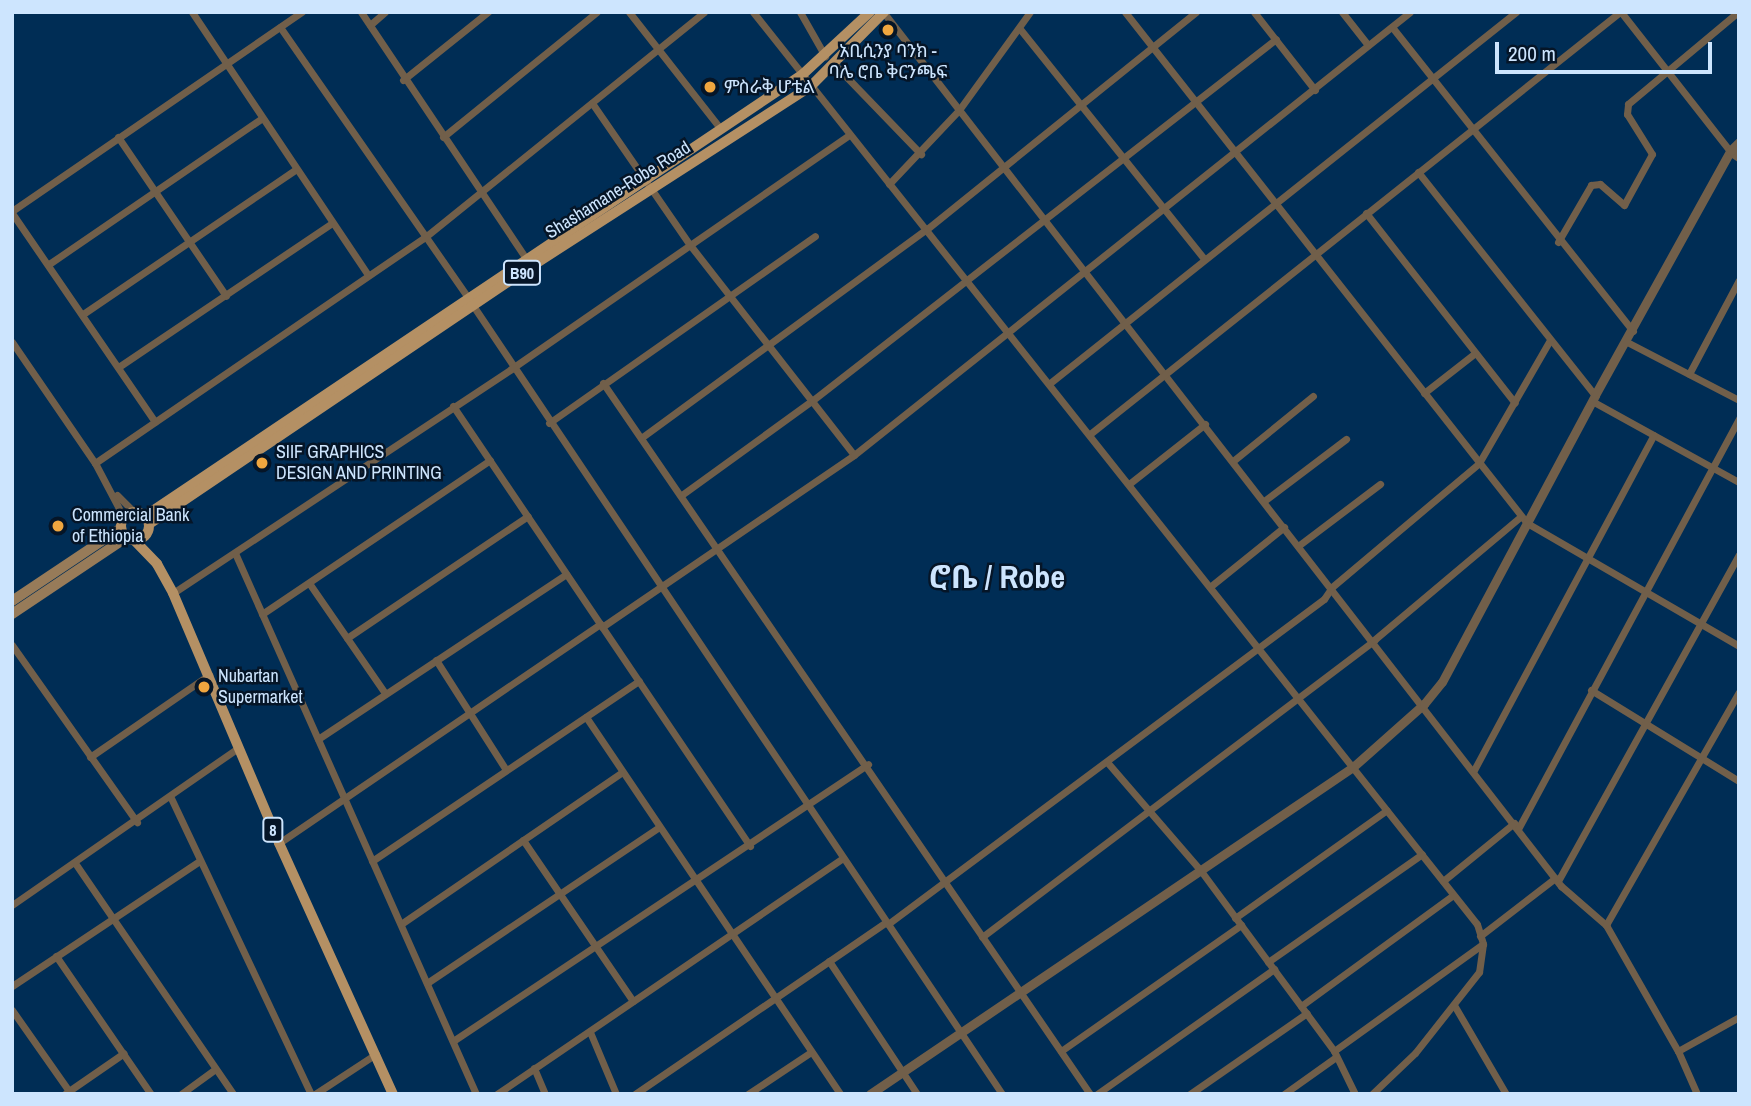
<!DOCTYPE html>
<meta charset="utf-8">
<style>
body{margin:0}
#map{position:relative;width:1751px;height:1106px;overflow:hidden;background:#002d55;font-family:"Archivo Narrow","Noto Sans Ethiopic",sans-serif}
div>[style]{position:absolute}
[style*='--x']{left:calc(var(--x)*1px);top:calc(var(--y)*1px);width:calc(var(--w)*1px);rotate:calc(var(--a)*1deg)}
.minor>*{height:7px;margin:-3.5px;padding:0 3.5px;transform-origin:3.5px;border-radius:3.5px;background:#715f4a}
.tertiary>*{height:9px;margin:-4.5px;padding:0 4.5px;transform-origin:4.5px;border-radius:4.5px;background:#715f4a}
.secondary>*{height:10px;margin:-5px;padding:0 5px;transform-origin:5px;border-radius:5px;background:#977b59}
.primary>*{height:10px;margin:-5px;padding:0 5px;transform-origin:5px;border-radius:5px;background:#b49064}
.primary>.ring{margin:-5px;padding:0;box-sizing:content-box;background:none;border:10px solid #b49064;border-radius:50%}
.dots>*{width:19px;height:19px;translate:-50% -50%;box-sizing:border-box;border:4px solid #051527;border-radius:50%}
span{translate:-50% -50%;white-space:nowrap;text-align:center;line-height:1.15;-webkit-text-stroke:5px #051527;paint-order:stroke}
.shield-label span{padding:2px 5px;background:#051527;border:2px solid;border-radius:5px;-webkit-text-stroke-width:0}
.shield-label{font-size:16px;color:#cde5fe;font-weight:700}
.poi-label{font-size:18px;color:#cde5fe}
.left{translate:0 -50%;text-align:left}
.street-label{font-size:18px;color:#cde5fe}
.town-label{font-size:32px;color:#cde5fe;font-weight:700}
.frame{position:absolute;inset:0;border:14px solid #cde5fe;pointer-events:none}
.scale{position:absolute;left:1495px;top:42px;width:217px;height:32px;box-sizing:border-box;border:4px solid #cde5fe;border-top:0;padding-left:9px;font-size:21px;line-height:24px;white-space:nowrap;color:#cde5fe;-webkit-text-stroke:5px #051527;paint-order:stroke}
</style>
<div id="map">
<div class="minor">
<i style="--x:192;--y:12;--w:316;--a:56.2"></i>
<i style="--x:361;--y:12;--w:295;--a:56.2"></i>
<i style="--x:629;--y:12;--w:147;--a:51.9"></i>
<i style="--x:753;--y:12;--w:1164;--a:51.56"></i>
<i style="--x:1477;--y:924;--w:21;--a:73"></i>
<i style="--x:1483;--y:944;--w:28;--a:98"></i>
<i style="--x:1479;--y:972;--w:103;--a:128.3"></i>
<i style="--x:1415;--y:1053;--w:59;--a:136.4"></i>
<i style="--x:800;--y:12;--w:51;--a:60.4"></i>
<i style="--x:1125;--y:12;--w:650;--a:51.81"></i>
<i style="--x:1527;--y:523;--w:245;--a:30.1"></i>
<i style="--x:1254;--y:12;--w:99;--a:52"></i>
<i style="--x:1342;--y:12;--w:42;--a:51.8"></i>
<i style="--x:1621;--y:12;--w:177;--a:51.9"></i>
<i style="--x:884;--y:13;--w:1105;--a:52.21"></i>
<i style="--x:1561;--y:886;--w:60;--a:40.9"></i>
<i style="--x:1606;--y:925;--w:145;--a:60.3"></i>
<i style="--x:1678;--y:1051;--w:47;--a:66.2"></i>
<i style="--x:370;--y:25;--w:20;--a:-41"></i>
<i style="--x:280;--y:27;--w:330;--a:55.2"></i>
<i style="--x:468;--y:298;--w:959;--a:56.14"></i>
<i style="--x:1392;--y:27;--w:388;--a:51.6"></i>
<i style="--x:1020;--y:29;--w:295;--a:51.3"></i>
<i style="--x:835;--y:65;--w:124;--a:46"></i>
<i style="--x:403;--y:80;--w:109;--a:-38.7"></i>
<i style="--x:592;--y:103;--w:173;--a:55.4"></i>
<i style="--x:690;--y:245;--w:266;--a:52"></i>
<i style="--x:118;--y:137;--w:192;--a:55.8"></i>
<i style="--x:443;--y:137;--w:198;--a:-39.1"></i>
<i style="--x:1418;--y:172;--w:285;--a:51.6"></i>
<i style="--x:889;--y:184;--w:102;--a:-46.6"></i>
<i style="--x:959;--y:110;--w:121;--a:-54.1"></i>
<i style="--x:12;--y:211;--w:352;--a:-34.5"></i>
<i style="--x:12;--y:213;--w:253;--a:55.6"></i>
<i style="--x:1366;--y:213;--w:241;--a:51.9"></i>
<i style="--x:1558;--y:242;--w:66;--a:-59.9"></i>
<i style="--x:1591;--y:185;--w:9;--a:-6"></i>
<i style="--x:1600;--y:184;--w:32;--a:41"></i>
<i style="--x:1624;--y:205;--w:58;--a:-61.2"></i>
<i style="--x:1652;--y:154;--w:47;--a:-122"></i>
<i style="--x:1627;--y:114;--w:10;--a:-84"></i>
<i style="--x:1628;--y:104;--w:143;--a:-39.9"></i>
<i style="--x:49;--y:264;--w:258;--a:-34.4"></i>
<i style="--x:83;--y:314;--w:258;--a:-34.2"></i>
<i style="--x:12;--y:342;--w:147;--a:55.6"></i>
<i style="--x:95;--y:463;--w:62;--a:62.2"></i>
<i style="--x:1627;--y:342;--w:126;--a:27.4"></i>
<i style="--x:120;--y:366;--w:256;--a:-34"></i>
<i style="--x:1689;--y:374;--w:106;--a:-62"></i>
<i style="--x:603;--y:383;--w:862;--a:55.59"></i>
<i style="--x:1050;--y:383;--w:596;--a:-38.52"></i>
<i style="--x:1424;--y:393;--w:65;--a:-38.1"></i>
<i style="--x:1592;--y:401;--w:168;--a:28.9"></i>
<i style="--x:453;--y:406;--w:531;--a:55.98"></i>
<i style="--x:549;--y:423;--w:325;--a:-35.1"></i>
<i style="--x:1090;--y:434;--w:677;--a:-38.53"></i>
<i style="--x:641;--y:438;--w:354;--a:-36.2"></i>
<i style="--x:927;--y:229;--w:346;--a:-38.9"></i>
<i style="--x:1233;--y:461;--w:103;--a:-39.1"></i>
<i style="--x:95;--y:463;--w:399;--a:-34.4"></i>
<i style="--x:424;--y:238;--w:360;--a:-38.9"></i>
<i style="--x:1129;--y:484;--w:97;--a:-38.3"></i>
<i style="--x:683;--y:494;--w:160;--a:-35.9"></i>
<i style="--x:813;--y:400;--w:587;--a:-37.94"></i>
<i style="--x:117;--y:495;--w:24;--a:45"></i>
<i style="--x:1264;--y:501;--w:103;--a:-37.1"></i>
<i style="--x:1298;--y:546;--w:103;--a:-37.1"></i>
<i style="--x:235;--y:553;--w:592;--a:65.99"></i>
<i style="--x:309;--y:583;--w:134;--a:55.4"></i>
<i style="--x:1211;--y:586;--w:94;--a:-38.9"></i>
<i style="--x:173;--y:593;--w:405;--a:-33.5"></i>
<i style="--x:511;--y:369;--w:411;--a:-34.7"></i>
<i style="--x:262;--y:614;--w:275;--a:-34"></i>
<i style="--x:602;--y:627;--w:305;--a:-34.3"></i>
<i style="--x:854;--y:455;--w:711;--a:-38.55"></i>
<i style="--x:347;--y:638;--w:218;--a:-34"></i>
<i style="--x:12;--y:645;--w:217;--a:54.8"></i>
<i style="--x:436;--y:660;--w:130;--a:57.5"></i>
<i style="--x:1591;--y:690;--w:174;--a:31.6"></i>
<i style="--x:586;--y:717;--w:455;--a:56"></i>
<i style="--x:318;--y:739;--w:298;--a:-33.6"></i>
<i style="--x:90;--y:757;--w:145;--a:-34.6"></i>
<i style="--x:1107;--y:762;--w:144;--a:49.2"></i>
<i style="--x:1201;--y:871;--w:224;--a:53.5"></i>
<i style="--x:1334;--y:1051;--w:48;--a:64"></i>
<i style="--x:1474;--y:770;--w:380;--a:-61.8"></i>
<i style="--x:171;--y:798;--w:327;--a:64.7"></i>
<i style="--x:1518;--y:829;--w:467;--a:-61.7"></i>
<i style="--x:523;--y:840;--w:195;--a:55.7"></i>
<i style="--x:279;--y:843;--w:389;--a:-34.3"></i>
<i style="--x:372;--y:861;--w:322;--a:-34"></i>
<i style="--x:75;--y:863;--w:280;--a:55.6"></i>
<i style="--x:1443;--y:881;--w:92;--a:-39.2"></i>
<i style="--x:1558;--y:881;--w:373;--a:-61"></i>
<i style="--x:12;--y:905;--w:275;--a:-34.8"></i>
<i style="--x:1235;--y:918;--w:186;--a:-35.4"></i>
<i style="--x:401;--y:924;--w:267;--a:-34.5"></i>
<i style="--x:888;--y:924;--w:544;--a:-36.7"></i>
<i style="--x:1324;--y:599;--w:14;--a:-56"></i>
<i style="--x:1332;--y:587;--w:192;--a:-40.1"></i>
<i style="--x:1479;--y:463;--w:142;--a:-60"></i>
<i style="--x:1606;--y:925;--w:268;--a:-60.3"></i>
<i style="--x:1480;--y:936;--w:95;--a:-37.7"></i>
<i style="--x:982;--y:937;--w:492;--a:-37.1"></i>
<i style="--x:1374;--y:640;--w:192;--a:-40.1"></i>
<i style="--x:56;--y:956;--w:168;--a:55.5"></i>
<i style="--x:829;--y:961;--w:159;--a:56.5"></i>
<i style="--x:1268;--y:962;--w:188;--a:-35"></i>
<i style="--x:427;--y:983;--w:280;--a:-33.9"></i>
<i style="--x:12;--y:986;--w:224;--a:-33.7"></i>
<i style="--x:1454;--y:1005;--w:103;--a:59.7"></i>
<i style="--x:1301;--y:1006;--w:188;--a:-36.1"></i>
<i style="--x:12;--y:1010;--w:99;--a:54.9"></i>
<i style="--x:590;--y:1032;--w:67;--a:67.2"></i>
<i style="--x:453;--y:1041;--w:499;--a:-33.7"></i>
<i style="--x:1061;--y:1051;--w:220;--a:-35"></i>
<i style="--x:1334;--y:1051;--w:183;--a:-35.7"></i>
<i style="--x:1678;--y:1051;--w:70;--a:-29.1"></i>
<i style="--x:534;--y:1068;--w:28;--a:67"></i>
<i style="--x:66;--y:1093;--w:70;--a:-34.6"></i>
<i style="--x:181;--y:1094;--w:41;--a:-36"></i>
<i style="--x:315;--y:1094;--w:73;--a:-33.3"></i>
<i style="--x:497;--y:1094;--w:419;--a:-34.3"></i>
<i style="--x:635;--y:1094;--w:304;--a:-34.4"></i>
<i style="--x:748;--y:1094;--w:76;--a:-33.7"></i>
<i style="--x:1097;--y:1094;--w:217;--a:-35.2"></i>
<i style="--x:1190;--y:1094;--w:142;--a:-34.7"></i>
<i style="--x:1284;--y:1094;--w:64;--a:-35.4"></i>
</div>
<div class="tertiary">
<i style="--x:1730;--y:151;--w:11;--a:34"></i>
<i style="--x:870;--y:1094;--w:583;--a:-34.1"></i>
<i style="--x:1353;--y:767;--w:95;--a:-41.6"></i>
<i style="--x:1424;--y:704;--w:28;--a:-51"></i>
<i style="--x:1442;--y:682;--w:325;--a:-61.9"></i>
<i style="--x:1595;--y:395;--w:279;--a:-61"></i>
<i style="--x:1730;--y:151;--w:13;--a:-45"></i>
</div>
<div class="secondary">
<i style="--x:12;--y:601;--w:131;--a:-33.8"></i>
<i style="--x:12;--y:614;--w:138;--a:-33.8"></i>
</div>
<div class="primary">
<i class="ring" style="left:121px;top:512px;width:18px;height:18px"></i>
<i style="--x:145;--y:516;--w:793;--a:-33.89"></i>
<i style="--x:803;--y:74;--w:91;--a:-42.8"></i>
<i style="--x:149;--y:524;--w:462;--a:-34"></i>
<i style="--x:532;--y:266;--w:332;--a:-32.8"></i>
<i style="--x:811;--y:86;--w:104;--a:-45.4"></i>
<i style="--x:135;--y:541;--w:32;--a:46"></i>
<i style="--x:157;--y:564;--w:33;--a:61"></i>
<i style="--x:173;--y:593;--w:272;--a:67"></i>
<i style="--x:279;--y:843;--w:276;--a:65.6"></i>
</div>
<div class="dots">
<i style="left:888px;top:30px;background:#f0a63f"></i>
<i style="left:710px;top:87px;background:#f0a63f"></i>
<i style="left:262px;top:463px;background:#f0a63f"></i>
<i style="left:58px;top:526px;background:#f0a63f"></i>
<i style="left:204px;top:687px;background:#f0a63f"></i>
</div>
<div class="shield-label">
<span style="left:522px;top:273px">B90</span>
<span style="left:273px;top:830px">8</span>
</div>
<div class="poi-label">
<span style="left:888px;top:62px">አቢሲንያ ባንክ -<br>ባሌ ሮቤ ቅርንጫፍ</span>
<span class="left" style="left:724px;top:87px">ምስራቅ ሆቴል</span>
<span class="left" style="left:276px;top:463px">SIIF GRAPHICS<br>DESIGN AND PRINTING</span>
<span class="left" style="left:72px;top:526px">Commercial Bank<br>of Ethiopia</span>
<span class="left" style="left:218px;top:687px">Nubartan<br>Supermarket</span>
</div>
<div class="street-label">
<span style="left:618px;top:190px;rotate:-32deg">Shashamane-Robe Road</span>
</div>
<div class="town-label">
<span style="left:997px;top:577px">ሮቤ / Robe</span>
</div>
<div class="frame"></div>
<div class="scale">200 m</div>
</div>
